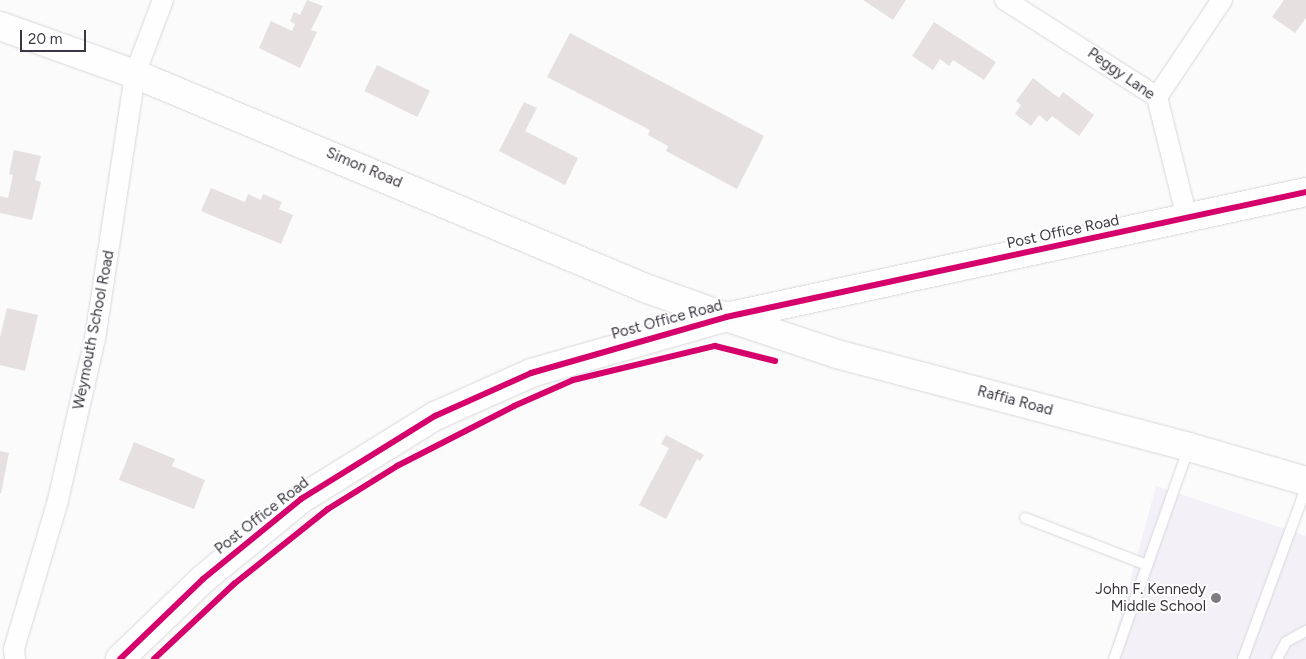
<!DOCTYPE html>
<style>
body{margin:0}
#map{position:relative;width:1306px;height:659px;overflow:hidden;background:#fbfbfb;font-family:Figtree,sans-serif}
div>[style]{position:absolute}
[style*='--x']{left:calc(var(--x)*1px);top:calc(var(--y)*1px);width:calc(var(--w)*1px);rotate:calc(var(--a)*1deg)}
.education>*{inset:0;background:#f3f0f8}
.building>*{inset:0;background:#e7e0e0;transform-origin:0 0}
.roads{filter:drop-shadow(0 0 1px #d9d6dc) drop-shadow(0 0 1px #d9d6dc)}
.lane>*{height:10px;margin:-5px;padding:0 5px;transform-origin:5px;border-radius:5px;background:#fefefe}
.street>*{height:20px;margin:-10px;padding:0 10px;transform-origin:10px;border-radius:10px;background:#fefefe}
.secondary>*{height:28px;margin:-14px;padding:0 14px;transform-origin:14px;border-radius:14px;background:#fefefe}
.cycleway>*{height:6px;margin:-3px;padding:0 3px;transform-origin:3px;border-radius:3px;background:#d6006c}
.dots>*{width:14px;height:14px;translate:-50% -50%;box-sizing:border-box;border:2px solid #fff;border-radius:50%}
span{translate:-50% -50%;white-space:nowrap;text-align:center;line-height:1.15;-webkit-text-stroke:4px #fff;paint-order:stroke}
.street-label{font-size:15px;color:#3b3641}
.poi-label{font-size:15px;color:#3b3641}
.right{translate:-100% -50%;text-align:right}
.scale{position:absolute;left:20px;top:30px;width:66px;height:22px;box-sizing:border-box;border:2px solid #3b3641;border-top:0;padding-left:6px;font-size:15px;line-height:18px;white-space:nowrap;color:#3b3641;-webkit-text-stroke:4px #fff;paint-order:stroke}
</style>
<div id="map">
<div class="education">
<i style="clip-path:polygon(1156px 486px,1306px 536px,1306px 659px,1109px 659px)"></i>
</div>
<div class="building">
<i style="clip-path:polygon(307px 0,323px 6px,311px 30px,317px 32px,300px 68px,259px 48px,271px 21px,292px 31px,295px 24px,290px 21px,294px 12px,300px 15px)"></i>
<i style="clip-path:polygon(863px 0,906px 0,893px 20px)"></i>
<i style="clip-path:polygon(1284px 0,1306px 0,1306px 18px,1295px 33px,1272px 17px)"></i>
<i style="clip-path:polygon(934px 22px,996px 62px,984px 80px,953px 60px,949px 66px,940px 59px,933px 70px,912px 56px)"></i>
<i style="clip-path:polygon(570px 33px,764px 136px,737px 189px,666px 151px,668px 146px,648px 135px,650px 130px,547px 77px)"></i>
<i style="left:377px;top:65px;width:59px;height:29px;rotate:26deg"></i>
<i style="clip-path:polygon(1033px 78px,1059px 98px,1063px 92px,1094px 115px,1079px 136px,1052px 116px,1047px 122px,1039px 115px,1031px 126px,1015px 114px,1021px 105px,1016px 101px)"></i>
<i style="clip-path:polygon(524px 102px,537px 108px,525px 131px,578px 158px,565px 185px,499px 151px)"></i>
<i style="clip-path:polygon(14px 150px,41px 156px,35px 180px,41px 182px,32px 220px,0 213px,0 196px,8px 198px,13px 175px,9px 174px)"></i>
<i style="clip-path:polygon(211px 188px,245px 202px,248px 194px,261px 200px,263px 194px,282px 202px,279px 209px,293px 215px,281px 244px,201px 211px)"></i>
<i style="clip-path:polygon(7px 308px,38px 315px,25px 371px,0 365px,0 337px)"></i>
<i style="clip-path:polygon(666px 435px,704px 455px,700px 461px,697px 459px,666px 519px,639px 505px,669px 448px,661px 444px)"></i>
<i style="clip-path:polygon(134px 442px,175px 459px,172px 466px,205px 480px,194px 509px,119px 480px)"></i>
<i style="clip-path:polygon(0 451px,9px 453px,1px 493px,0 493px)"></i>
</div>
<div class="roads">
<div class="lane">
<i style="--x:1025;--y:518;--w:131;--a:21.1"></i>
<i style="--x:1114;--y:659;--w:225;--a:-70.5"></i>
<i style="--x:1243;--y:659;--w:182;--a:-69.8"></i>
<i style="--x:1277;--y:659;--w:19;--a:-62"></i>
<i style="--x:1286;--y:642;--w:23;--a:-29"></i>
</div>
<div class="street">
<i style="--x:1005;--y:0;--w:180;--a:32.5"></i>
<i style="--x:1157;--y:97;--w:125;--a:76.1"></i>
<i style="--x:1157;--y:97;--w:117;--a:-56.2"></i>
<i style="--x:15;--y:659;--w:10;--a:-96"></i>
<i style="--x:14;--y:649;--w:155;--a:-73.5"></i>
<i style="--x:58;--y:500;--w:165;--a:-77.1"></i>
<i style="--x:95;--y:339;--w:268;--a:-81.4"></i>
<i style="--x:135;--y:74;--w:79;--a:-69.3"></i>
</div>
<div class="secondary">
<i style="--x:0;--y:26;--w:143;--a:19.6"></i>
<i style="--x:135;--y:74;--w:553;--a:22.76"></i>
<i style="--x:645;--y:288;--w:86;--a:19.7"></i>
<i style="--x:726;--y:317;--w:117;--a:18.4"></i>
<i style="--x:837;--y:354;--w:364;--a:14.8"></i>
<i style="--x:1189;--y:447;--w:122;--a:16.2"></i>
<i style="--x:120;--y:659;--w:115;--a:-43.9"></i>
<i style="--x:203;--y:579;--w:127;--a:-39.2"></i>
<i style="--x:301;--y:499;--w:158;--a:-31.8"></i>
<i style="--x:435;--y:416;--w:105;--a:-24.1"></i>
<i style="--x:531;--y:373;--w:203;--a:-16"></i>
<i style="--x:726;--y:317;--w:593;--a:-12.16"></i>
</div>
</div>
<div class="cycleway">
<i style="--x:120;--y:659;--w:115;--a:-43.9"></i>
<i style="--x:203;--y:579;--w:127;--a:-39.2"></i>
<i style="--x:301;--y:499;--w:158;--a:-31.8"></i>
<i style="--x:435;--y:416;--w:105;--a:-24.1"></i>
<i style="--x:531;--y:373;--w:203;--a:-16"></i>
<i style="--x:726;--y:317;--w:593;--a:-12.16"></i>
<i style="--x:154;--y:659;--w:110;--a:-43.2"></i>
<i style="--x:234;--y:584;--w:120;--a:-38.6"></i>
<i style="--x:328;--y:509;--w:81;--a:-31.9"></i>
<i style="--x:397;--y:466;--w:131;--a:-27.1"></i>
<i style="--x:514;--y:406;--w:64;--a:-23.8"></i>
<i style="--x:573;--y:380;--w:146;--a:-13.5"></i>
<i style="--x:715;--y:346;--w:62;--a:14"></i>
</div>
<div class="dots">
<i style="left:1216px;top:598px;background:#7e7b82"></i>
</div>
<div class="street-label">
<span style="left:1121px;top:74px;rotate:35deg">Peggy Lane</span>
<span style="left:364px;top:168px;rotate:23deg">Simon Road</span>
<span style="left:1063px;top:232px;rotate:-12deg">Post Office Road</span>
<span style="left:667px;top:320px;rotate:-15deg">Post Office Road</span>
<span style="left:94px;top:330px;rotate:-79deg">Weymouth School Road</span>
<span style="left:1015px;top:401px;rotate:15deg">Raffia Road</span>
<span style="left:262px;top:516px;rotate:-38deg">Post Office Road</span>
</div>
<div class="poi-label">
<span class="right" style="left:1206px;top:598px">John F. Kennedy<br>Middle School</span>
</div>
<div class="scale">20 m</div>
</div>
